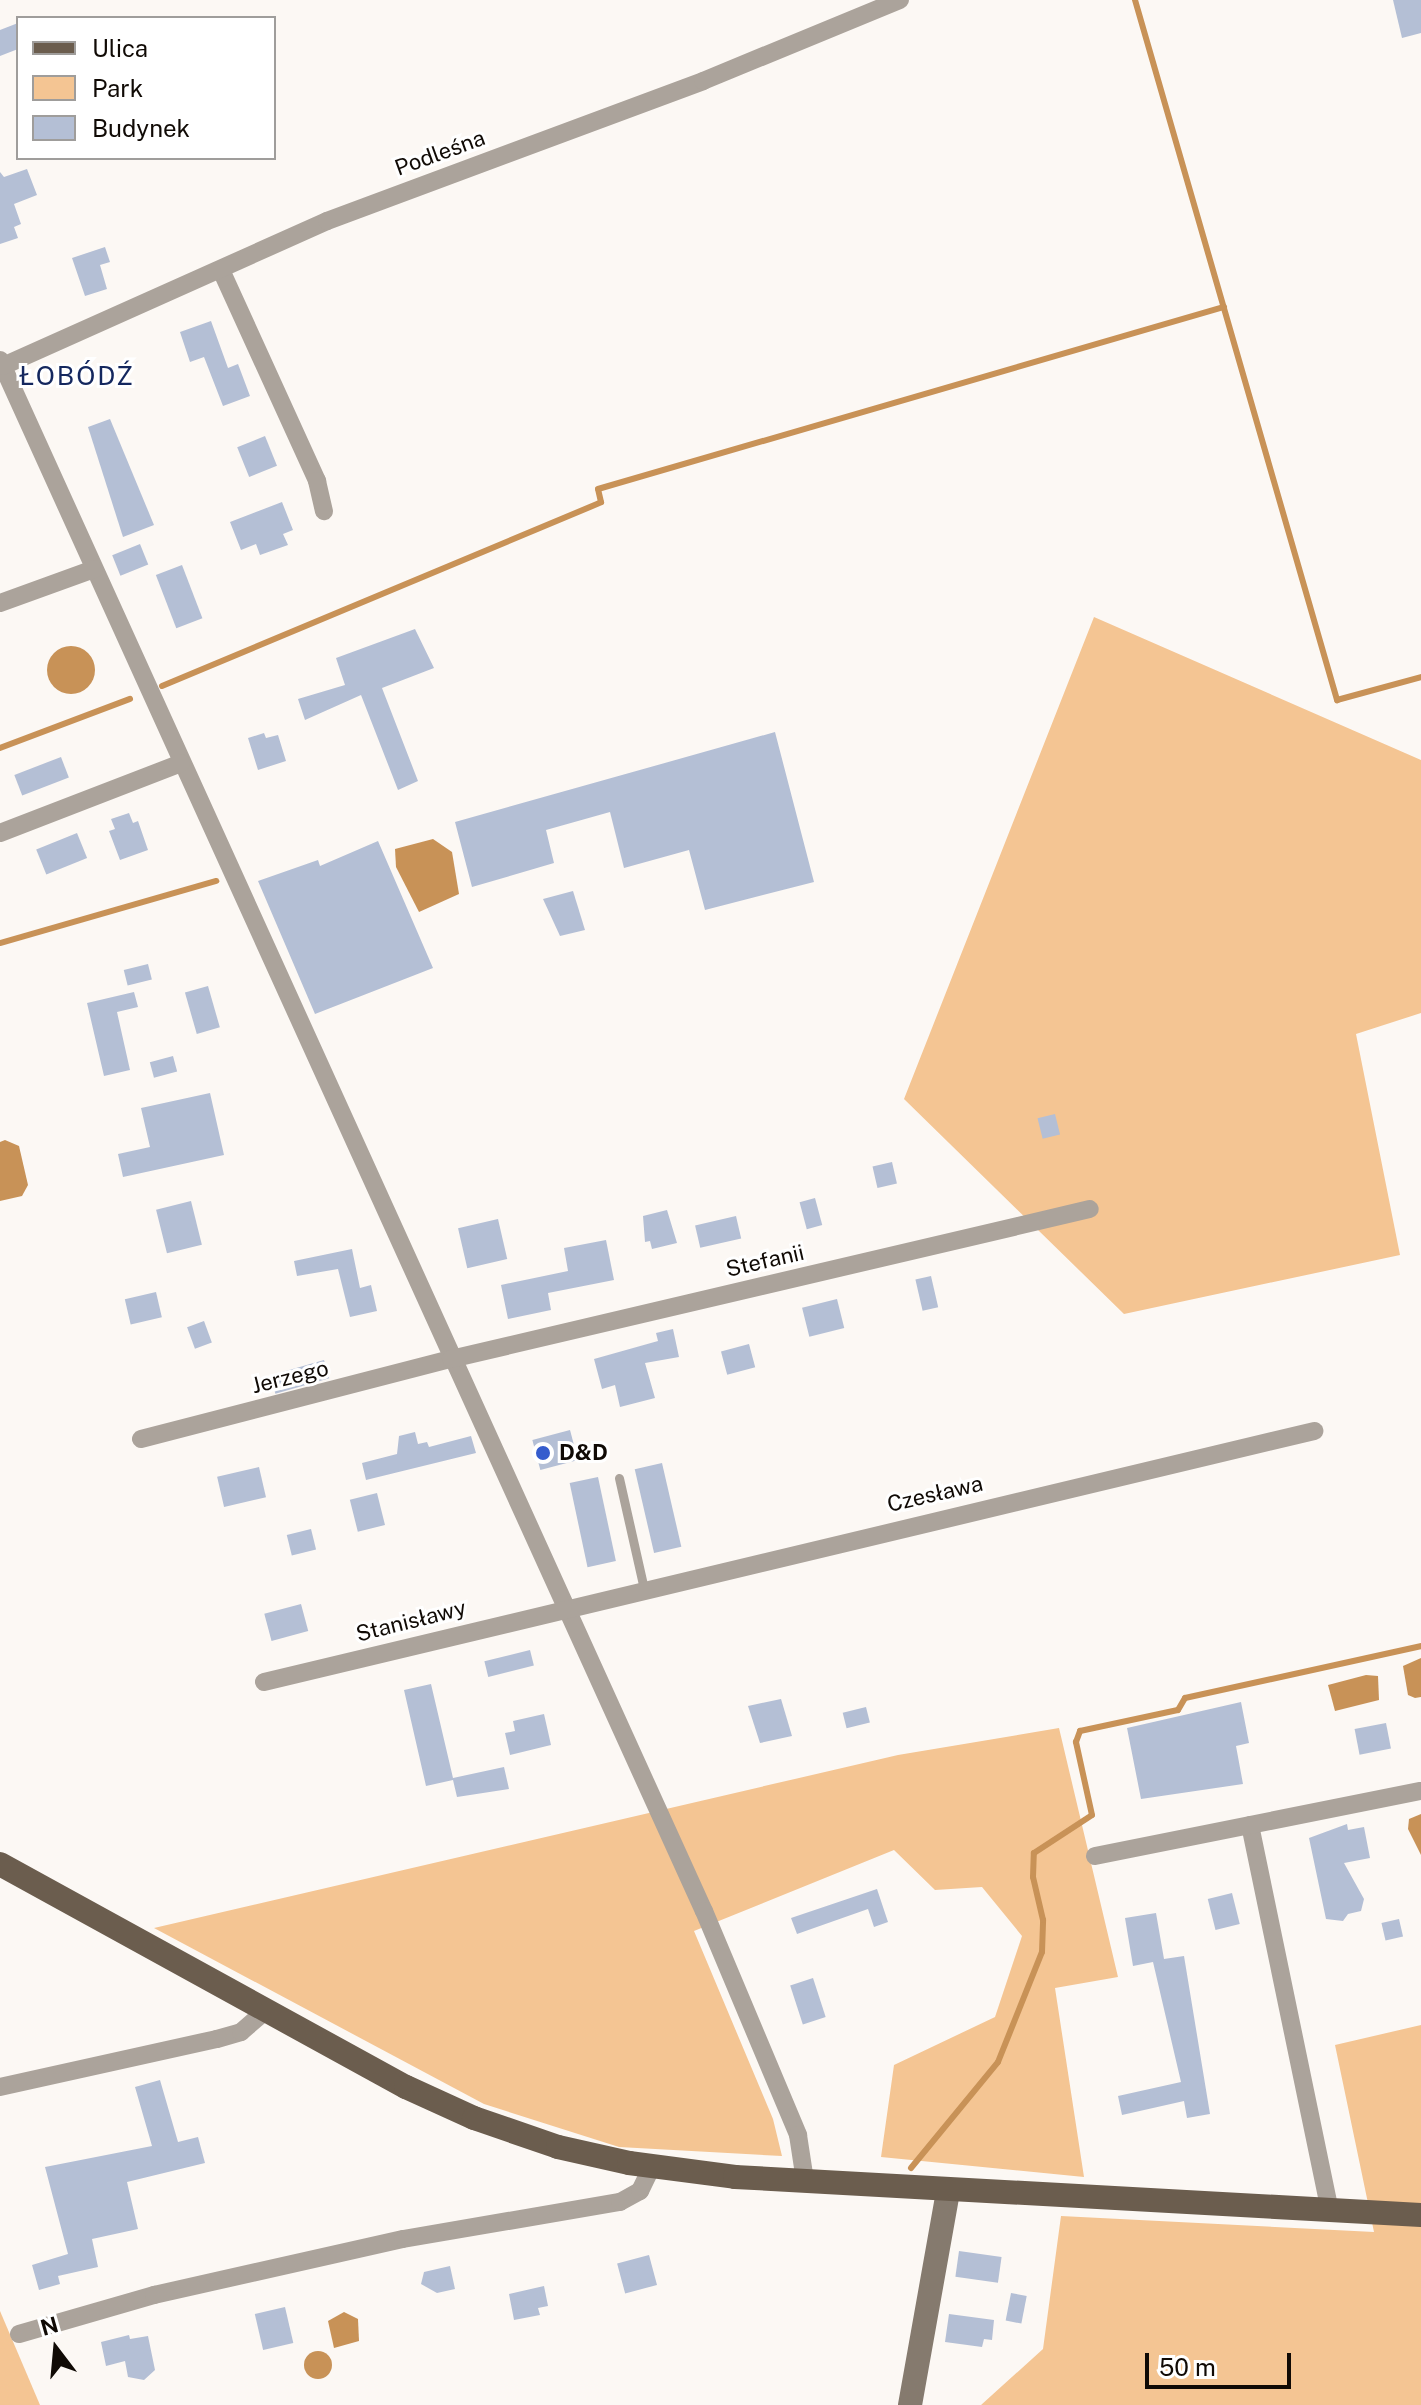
<!DOCTYPE html>
<meta charset="utf-8">
<style>
body{margin:0}
#map{position:relative;width:1421px;height:2405px;overflow:hidden;background:#fcf8f4;font-family:"Public Sans",sans-serif}
div>[style]{position:absolute}
[style*='--x']{left:calc(var(--x)*1px);top:calc(var(--y)*1px);width:calc(var(--w)*1px);rotate:calc(var(--a)*1deg)}
.green>*{inset:0;background:#f4c593}
.water>*{inset:0;background:#c89257}
.round{border-radius:50%}
.stream>*{height:6px;margin:-3px;padding:0 3px;transform-origin:3px;border-radius:3px;background:#c89257}
.building>*{inset:0;background:#b4bfd5;transform-origin:0 0}
.lane>*{height:9px;margin:-4.5px;padding:0 4.5px;transform-origin:4.5px;border-radius:4.5px;background:#aba39b}
.street>*{height:18px;margin:-9px;padding:0 9px;transform-origin:9px;border-radius:9px;background:#aba39b}
.secondary>*{height:24px;margin:-12px;padding:0 12px;transform-origin:12px;border-radius:12px;background:#857a6e}
.primary>*{height:24px;margin:-12px;padding:0 12px;transform-origin:12px;border-radius:12px;background:#6b5d4e}
.dots>*{width:22px;height:22px;translate:-50% -50%;box-sizing:border-box;border:4px solid #fff;border-radius:50%}
span{translate:-50% -50%;white-space:nowrap;text-align:center;line-height:1.15;-webkit-text-stroke:6px #fff;paint-order:stroke}
.street-label{font-size:22px;color:#100a05}
.poi-label{font-size:22px;color:#100a05;font-weight:700}
.left{translate:0 -50%;text-align:left}
.quarter-label{font-size:26px;color:#14275e;letter-spacing:2px}
.legend{position:absolute;left:16px;top:16px;width:260px;height:144px;box-sizing:border-box;background:#fff;border:2px solid #9f9d9b;margin:0;padding:10px 14px;list-style:none;font-size:24px;color:#100a05}
.legend li{display:flex;align-items:center;gap:16px;height:40px}
.legend b{width:40px;border:2px solid #9f9d9b}
.north{position:absolute;left:16px;top:2309px;width:80px;height:80px;-webkit-text-stroke:6px #fff;paint-order:stroke;rotate:344deg;font-size:22px;font-weight:700;line-height:32px;text-align:center;color:#100a05}
.north::after{content:'';display:block;margin:auto;width:28px;height:36px;background:#100a05;clip-path:polygon(50% 0,100% 100%,50% 72%,0 100%)}
.scale{position:absolute;left:1145px;top:2353px;width:146px;height:36px;box-sizing:border-box;border:4px solid #100a05;border-top:0;padding-left:10px;font-size:24px;line-height:28px;white-space:nowrap;color:#100a05;-webkit-text-stroke:6px #fff;paint-order:stroke}
</style>
<div id="map">
<div class="green">
<i style="clip-path:polygon(1094px 617px,1421px 760px,1421px 1013px,1356px 1034px,1400px 1255px,1124px 1314px,904px 1099px)"></i>
<i style="clip-path:polygon(1059px 1728px,1118px 1977px,1055px 1988px,1084px 2177px,881px 2157px,894px 2065px,995px 2017px,1022px 1936px,982px 1887px,935px 1890px,894px 1850px,694px 1931px,773px 2119px,782px 2156px,619px 2147px,484px 2104px,154px 1928px,898px 1755px)"></i>
<i style="clip-path:polygon(1421px 2025px,1421px 2405px,981px 2405px,1043px 2349px,1061px 2216px,1374px 2232px,1335px 2045px)"></i>
<i style="clip-path:polygon(0 2311px,40px 2405px,0 2405px)"></i>
</div>
<div class="water">
<i class="round" style="left:47px;top:646px;width:48px;height:48px"></i>
<i style="clip-path:polygon(433px 839px,452px 852px,459px 894px,419px 912px,396px 867px,395px 849px)"></i>
<i style="clip-path:polygon(5px 1140px,19px 1146px,28px 1185px,22px 1196px,0 1201px,0 1142px)"></i>
<i style="clip-path:polygon(1421px 1658px,1421px 1697px,1415px 1698px,1408px 1695px,1403px 1666px)"></i>
<i style="clip-path:polygon(1366px 1675px,1378px 1676px,1379px 1700px,1335px 1711px,1328px 1685px)"></i>
<i style="clip-path:polygon(1421px 1814px,1421px 1855px,1408px 1829px,1409px 1819px)"></i>
<i style="clip-path:polygon(344px 2312px,358px 2319px,359px 2341px,334px 2348px,328px 2321px)"></i>
<i class="round" style="left:304px;top:2351px;width:28px;height:28px"></i>
</div>
<div class="stream">
<i style="--x:1135;--y:0;--w:729;--a:73.9"></i>
<i style="--x:1337;--y:700;--w:87;--a:-15.3"></i>
<i style="--x:162;--y:686;--w:476;--a:-22.7"></i>
<i style="--x:601;--y:502;--w:13;--a:-103"></i>
<i style="--x:598;--y:489;--w:652;--a:-16.21"></i>
<i style="--x:0;--y:748;--w:139;--a:-20.7"></i>
<i style="--x:0;--y:943;--w:225;--a:-16"></i>
<i style="--x:911;--y:2168;--w:137;--a:-50.6"></i>
<i style="--x:998;--y:2062;--w:118;--a:-68.2"></i>
<i style="--x:1042;--y:1952;--w:32;--a:-88"></i>
<i style="--x:1043;--y:1920;--w:44;--a:-103.1"></i>
<i style="--x:1033;--y:1877;--w:24;--a:-88"></i>
<i style="--x:1034;--y:1853;--w:69;--a:-33.2"></i>
<i style="--x:1092;--y:1815;--w:75;--a:-102.4"></i>
<i style="--x:1076;--y:1742;--w:12;--a:-70"></i>
<i style="--x:1080;--y:1731;--w:100;--a:-12.1"></i>
<i style="--x:1178;--y:1710;--w:14;--a:-60"></i>
<i style="--x:1185;--y:1698;--w:242;--a:-12.4"></i>
</div>
<div class="building">
<i style="clip-path:polygon(1393px 0,1421px 0,1421px 33px,1402px 38px)"></i>
<i style="clip-path:polygon(18px 23px,18px 49px,0 56px,0 30px)"></i>
<i style="clip-path:polygon(27px 169px,37px 195px,14px 204px,21px 224px,14px 227px,18px 238px,0 244px,0 172px,4px 177px)"></i>
<i style="clip-path:polygon(105px 247px,110px 262px,100px 265px,107px 289px,85px 296px,72px 258px)"></i>
<i style="clip-path:polygon(211px 321px,228px 368px,238px 364px,250px 396px,223px 406px,204px 357px,190px 362px,180px 332px)"></i>
<i style="clip-path:polygon(110px 419px,154px 525px,123px 537px,88px 427px)"></i>
<i style="left:265px;top:436px;width:32px;height:30px;rotate:68deg"></i>
<i style="clip-path:polygon(282px 502px,293px 530px,283px 534px,288px 545px,260px 555px,256px 544px,241px 550px,230px 522px)"></i>
<i style="left:140px;top:544px;width:22px;height:30px;rotate:68deg"></i>
<i style="left:182px;top:565px;width:57px;height:28px;rotate:69deg"></i>
<i style="clip-path:polygon(415px 629px,434px 668px,382px 688px,418px 781px,398px 790px,361px 695px,305px 720px,298px 699px,345px 685px,336px 658px)"></i>
<i style="clip-path:polygon(775px 732px,814px 882px,705px 910px,689px 850px,624px 868px,610px 812px,546px 830px,554px 863px,472px 887px,455px 822px)"></i>
<i style="clip-path:polygon(264px 733px,266px 738px,278px 735px,286px 761px,258px 770px,248px 738px)"></i>
<i style="left:61px;top:757px;width:22px;height:50px;rotate:69deg"></i>
<i style="clip-path:polygon(129px 813px,133px 823px,138px 821px,148px 850px,120px 860px,109px 831px,115px 829px,111px 819px)"></i>
<i style="left:77px;top:833px;width:27px;height:44px;rotate:68deg"></i>
<i style="clip-path:polygon(378px 841px,433px 968px,315px 1014px,258px 881px,318px 860px,320px 866px)"></i>
<i style="clip-path:polygon(573px 891px,585px 930px,560px 936px,543px 899px)"></i>
<i style="left:148px;top:964px;width:16px;height:25px;rotate:76deg"></i>
<i style="left:208px;top:986px;width:43px;height:24px;rotate:74deg"></i>
<i style="clip-path:polygon(134px 992px,138px 1007px,117px 1012px,130px 1070px,104px 1076px,87px 1003px)"></i>
<i style="left:173px;top:1056px;width:16px;height:24px;rotate:75deg"></i>
<i style="clip-path:polygon(210px 1093px,224px 1155px,123px 1177px,118px 1154px,150px 1147px,141px 1108px)"></i>
<i style="left:1055px;top:1114px;width:21px;height:18px;rotate:76deg"></i>
<i style="left:892px;top:1162px;width:22px;height:20px;rotate:77deg"></i>
<i style="left:815px;top:1198px;width:28px;height:16px;rotate:75deg"></i>
<i style="left:191px;top:1201px;width:45px;height:36px;rotate:76deg"></i>
<i style="clip-path:polygon(667px 1210px,677px 1243px,652px 1249px,650px 1241px,645px 1242px,643px 1216px)"></i>
<i style="left:736px;top:1216px;width:23px;height:42px;rotate:77deg"></i>
<i style="left:498px;top:1219px;width:41px;height:41px;rotate:77deg"></i>
<i style="clip-path:polygon(606px 1240px,614px 1280px,548px 1293px,551px 1310px,508px 1319px,501px 1285px,568px 1271px,564px 1248px)"></i>
<i style="clip-path:polygon(352px 1249px,360px 1288px,371px 1285px,377px 1311px,350px 1317px,338px 1269px,297px 1276px,294px 1261px)"></i>
<i style="left:931px;top:1276px;width:32px;height:16px;rotate:77deg"></i>
<i style="left:156px;top:1292px;width:26px;height:32px;rotate:77deg"></i>
<i style="left:837px;top:1299px;width:30px;height:36px;rotate:76deg"></i>
<i style="left:204px;top:1321px;width:23px;height:18px;rotate:70deg"></i>
<i style="clip-path:polygon(673px 1329px,679px 1357px,645px 1363px,655px 1398px,620px 1407px,615px 1385px,602px 1389px,594px 1359px,658px 1341px,656px 1333px)"></i>
<i style="left:749px;top:1344px;width:24px;height:29px;rotate:75deg"></i>
<i style="left:324px;top:1360px;width:19px;height:56px;rotate:74deg"></i>
<i style="left:570px;top:1430px;width:31px;height:39px;rotate:75deg"></i>
<i style="clip-path:polygon(415px 1432px,418px 1444px,427px 1442px,429px 1447px,471px 1436px,476px 1453px,366px 1480px,362px 1463px,397px 1454px,399px 1436px)"></i>
<i style="left:662px;top:1463px;width:86px;height:28px;rotate:77deg"></i>
<i style="left:259px;top:1467px;width:31px;height:43px;rotate:77deg"></i>
<i style="left:598px;top:1477px;width:86px;height:29px;rotate:78deg"></i>
<i style="left:377px;top:1493px;width:33px;height:28px;rotate:76deg"></i>
<i style="left:311px;top:1529px;width:21px;height:25px;rotate:76deg"></i>
<i style="left:301px;top:1604px;width:28px;height:38px;rotate:75deg"></i>
<i style="left:530px;top:1650px;width:16px;height:47px;rotate:76deg"></i>
<i style="clip-path:polygon(431px 1684px,453px 1778px,504px 1767px,509px 1789px,457px 1797px,453px 1780px,426px 1786px,404px 1690px)"></i>
<i style="clip-path:polygon(781px 1699px,792px 1736px,760px 1743px,748px 1706px)"></i>
<i style="clip-path:polygon(1241px 1702px,1249px 1743px,1236px 1746px,1243px 1784px,1141px 1799px,1127px 1728px)"></i>
<i style="left:866px;top:1707px;width:16px;height:24px;rotate:76deg"></i>
<i style="clip-path:polygon(544px 1714px,551px 1745px,510px 1755px,505px 1733px,515px 1731px,513px 1721px)"></i>
<i style="left:1386px;top:1723px;width:26px;height:32px;rotate:79deg"></i>
<i style="clip-path:polygon(1347px 1824px,1348px 1830px,1364px 1827px,1370px 1858px,1344px 1863px,1364px 1899px,1361px 1911px,1348px 1914px,1343px 1921px,1326px 1919px,1309px 1838px)"></i>
<i style="clip-path:polygon(877px 1889px,888px 1922px,874px 1927px,868px 1909px,797px 1934px,791px 1918px)"></i>
<i style="left:1232px;top:1893px;width:32px;height:25px;rotate:76deg"></i>
<i style="clip-path:polygon(1156px 1913px,1164px 1959px,1184px 1956px,1210px 2114px,1187px 2118px,1184px 2101px,1122px 2115px,1118px 2096px,1181px 2082px,1153px 1962px,1133px 1966px,1125px 1918px)"></i>
<i style="left:1399px;top:1919px;width:18px;height:18px;rotate:77deg"></i>
<i style="left:813px;top:1978px;width:41px;height:24px;rotate:72deg"></i>
<i style="clip-path:polygon(160px 2080px,178px 2142px,198px 2137px,205px 2163px,127px 2182px,138px 2229px,92px 2239px,98px 2267px,58px 2276px,60px 2284px,39px 2290px,32px 2265px,68px 2254px,45px 2167px,152px 2146px,135px 2087px)"></i>
<i style="left:959px;top:2251px;width:43px;height:26px;rotate:8deg"></i>
<i style="left:649px;top:2255px;width:31px;height:33px;rotate:75deg"></i>
<i style="clip-path:polygon(450px 2266px,455px 2289px,437px 2293px,421px 2284px,424px 2272px)"></i>
<i style="clip-path:polygon(544px 2286px,548px 2306px,538px 2308px,540px 2315px,514px 2320px,509px 2294px)"></i>
<i style="left:1011px;top:2293px;width:16px;height:28px;rotate:11deg"></i>
<i style="left:285px;top:2307px;width:37px;height:31px;rotate:77deg"></i>
<i style="clip-path:polygon(949px 2314px,994px 2320px,992px 2340px,984px 2339px,982px 2347px,945px 2342px)"></i>
<i style="clip-path:polygon(129px 2335px,130px 2339px,148px 2336px,155px 2370px,144px 2380px,128px 2377px,125px 2361px,106px 2366px,101px 2342px)"></i>
</div>
<div class="lane">
<i style="--x:619;--y:1478;--w:114;--a:77.3"></i>
</div>
<div class="street">
<i style="--x:221;--y:270;--w:232;--a:65.5"></i>
<i style="--x:317;--y:481;--w:31;--a:77"></i>
<i style="--x:0;--y:360;--w:1703;--a:65.59"></i>
<i style="--x:704;--y:1911;--w:243;--a:67.2"></i>
<i style="--x:798;--y:2135;--w:47;--a:81.3"></i>
<i style="--x:3;--y:366;--w:355;--a:-24.1"></i>
<i style="--x:327;--y:221;--w:401;--a:-20.4"></i>
<i style="--x:703;--y:81;--w:213;--a:-22.4"></i>
<i style="--x:0;--y:603;--w:100;--a:-19.9"></i>
<i style="--x:0;--y:833;--w:194;--a:-21.1"></i>
<i style="--x:141;--y:1439;--w:320;--a:-14.5"></i>
<i style="--x:451;--y:1359;--w:656;--a:-13.21"></i>
<i style="--x:264;--y:1682;--w:1080;--a:-13.44"></i>
<i style="--x:1250;--y:1825;--w:393;--a:78.3"></i>
<i style="--x:1095;--y:1856;--w:332;--a:-11.3"></i>
<i style="--x:0;--y:2087;--w:222;--a:-12.5"></i>
<i style="--x:217;--y:2039;--w:25;--a:-16"></i>
<i style="--x:241;--y:2032;--w:33;--a:-41"></i>
<i style="--x:19;--y:2334;--w:141;--a:-16.1"></i>
<i style="--x:154;--y:2295;--w:255;--a:-12.7"></i>
<i style="--x:403;--y:2239;--w:220;--a:-9.7"></i>
<i style="--x:620;--y:2202;--w:23;--a:-29"></i>
<i style="--x:640;--y:2191;--w:28;--a:-64"></i>
</div>
<div class="secondary">
<i style="--x:910;--y:2405;--w:217;--a:-79.9"></i>
</div>
<div class="primary">
<i style="--x:0;--y:1864;--w:463;--a:28.8"></i>
<i style="--x:406;--y:2087;--w:75;--a:24.5"></i>
<i style="--x:474;--y:2118;--w:89;--a:19"></i>
<i style="--x:558;--y:2147;--w:73;--a:12.7"></i>
<i style="--x:629;--y:2163;--w:107;--a:7.5"></i>
<i style="--x:735;--y:2177;--w:687;--a:3.17"></i>
</div>
<div class="dots">
<i style="left:543px;top:1453px;background:#355ccd"></i>
</div>
<div class="street-label">
<span style="left:440px;top:153px;rotate:-20deg">Podleśna</span>
<span style="left:765px;top:1261px;rotate:-13deg">Stefanii</span>
<span style="left:290px;top:1377px;rotate:-14deg">Jerzego</span>
<span style="left:935px;top:1494px;rotate:-13deg">Czesława</span>
<span style="left:411px;top:1621px;rotate:-14deg">Stanisławy</span>
</div>
<div class="poi-label">
<span class="left" style="left:559px;top:1453px">D&amp;D</span>
</div>
<div class="quarter-label">
<span style="left:77px;top:376px">ŁOBÓDŹ</span>
</div>
<ul class="legend">
<li><b style="height:10px;background:#6b5d4e"></b>Ulica</li>
<li><b style="height:22px;background:#f4c593"></b>Park</li>
<li><b style="height:22px;background:#b4bfd5"></b>Budynek</li>
</ul>
<div class="north">N</div>
<div class="scale">50 m</div>
</div>
